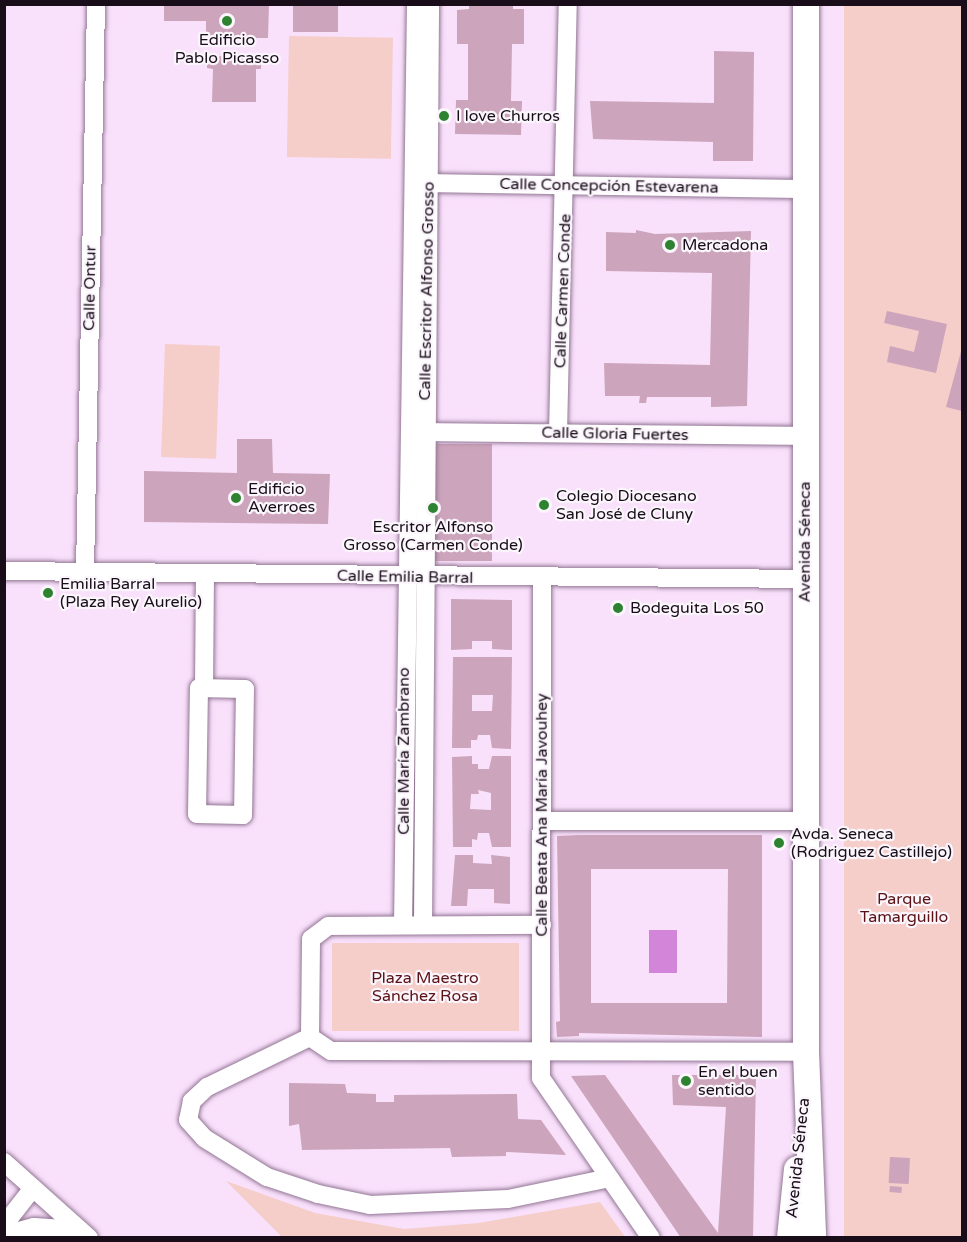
<!DOCTYPE html>
<meta charset="utf-8">
<style>
body{margin:0}
#map{position:relative;width:967px;height:1242px;overflow:hidden;background:#f9e0fb;font-family:"Varela Round",sans-serif}
div>[style]{position:absolute}
[style*='--x']{left:calc(var(--x)*1px);top:calc(var(--y)*1px);width:calc(var(--w)*1px);rotate:calc(var(--a)*1deg)}
.green>*{inset:0;background:#f5cdc9;transform-origin:0 0}
.water>*{inset:0;background:#d285d9;transform-origin:0 0}
.building>*{inset:0;background:#cca4bb;transform-origin:0 0}
.roads{filter:drop-shadow(0 0 2px #927694) drop-shadow(0 0 2px #927694)}
.street>*{height:18px;margin:-9px;padding:0 9px;transform-origin:9px;border-radius:9px;background:#fff}
.secondary>*{height:26px;margin:-13px;padding:0 13px;transform-origin:13px;border-radius:13px;background:#fff}
.dots>*{width:16px;height:16px;translate:-50% -50%;box-sizing:border-box;border:3px solid #fbf5fc;border-radius:50%}
span{translate:-50% -50%;white-space:nowrap;text-align:center;line-height:1.15;-webkit-text-stroke:4.5px #fbf5fc;paint-order:stroke}
.poi-label{font-size:16px;color:#180d19}
.left{translate:0 -50%;text-align:left}
.street-label{font-size:16px;color:#180d19}
.park-label{font-size:16px;color:#5b1215}
.frame{position:absolute;inset:0;border:6px solid #180d19;pointer-events:none}
</style>
<div id="map">
<div class="green">
<i style="left:844px;top:5px;width:118px;height:1232px"></i>
<i style="left:289px;top:36px;width:104px;height:121px;rotate:1deg"></i>
<i style="left:165px;top:344px;width:55px;height:113px;rotate:2deg"></i>
<i style="left:332px;top:943px;width:187px;height:88px"></i>
<i style="clip-path:polygon(226px 1181px,315px 1213px,404px 1229px,479px 1223px,600px 1202px,625px 1237px,282px 1237px)"></i>
</div>
<div class="water">
<i style="left:649px;top:930px;width:28px;height:43px"></i>
</div>
<div class="building">
<i style="clip-path:polygon(164px 4px,269px 4px,268px 38px,206px 38px,206px 21px,164px 21px)"></i>
<i style="left:293px;top:4px;width:45px;height:28px"></i>
<i style="clip-path:polygon(469px 4px,513px 4px,513px 9px,524px 9px,524px 44px,512px 44px,511px 101px,522px 101px,521px 135px,455px 134px,456px 100px,468px 100px,468px 44px,457px 44px,457px 10px,469px 9px)"></i>
<i style="clip-path:polygon(714px 51px,754px 52px,753px 161px,713px 161px,713px 142px,593px 139px,590px 101px,714px 103px)"></i>
<i style="clip-path:polygon(207px 56px,261px 57px,261px 69px,256px 69px,256px 102px,212px 102px,213px 69px,207px 68px)"></i>
<i style="clip-path:polygon(636px 230px,655px 234px,751px 231px,747px 406px,711px 407px,711px 397px,647px 397px,646px 403px,639px 403px,640px 396px,605px 396px,604px 363px,710px 365px,712px 273px,606px 271px,606px 232px,636px 233px)"></i>
<i style="clip-path:polygon(887px 311px,947px 324px,936px 373px,887px 362px,890px 346px,914px 352px,919px 331px,884px 323px)"></i>
<i style="clip-path:polygon(962px 348px,962px 411px,946px 407px)"></i>
<i style="clip-path:polygon(237px 439px,272px 439px,273px 473px,330px 474px,328px 524px,144px 522px,144px 471px,237px 473px)"></i>
<i style="left:434px;top:444px;width:58px;height:117px"></i>
<i style="clip-path:polygon(451px 599px,512px 600px,512px 650px,492px 649px,492px 641px,472px 641px,472px 649px,451px 650px)"></i>
<i style="clip-path:polygon(evenodd,453px 657px,512px 657px,511px 749px,492px 748px,490px 735px,478px 735px,477px 740px,471px 740px,471px 748px,452px 748px,453px 657px,472px 695px,493px 695px,492px 711px,472px 711px,472px 695px)"></i>
<i style="clip-path:polygon(evenodd,472px 756px,472px 764px,478px 764px,478px 769px,489px 769px,492px 756px,511px 756px,511px 847px,492px 847px,489px 833px,478px 833px,477px 840px,472px 839px,472px 847px,453px 847px,452px 757px,472px 756px,478px 790px,491px 793px,491px 810px,470px 809px,471px 794px,479px 794px,478px 790px)"></i>
<i style="clip-path:polygon(evenodd,579px 835px,762px 835px,762px 1037px,579px 1033px,579px 1036px,557px 1037px,556px 1022px,560px 1021px,557px 836px,579px 835px,591px 869px,728px 869px,727px 1003px,591px 1003px,591px 869px)"></i>
<i style="clip-path:polygon(455px 855px,473px 855px,473px 863px,492px 864px,491px 855px,510px 857px,510px 904px,494px 903px,494px 889px,468px 889px,467px 906px,451px 906px)"></i>
<i style="clip-path:polygon(605px 1075px,718px 1233px,726px 1107px,673px 1105px,672px 1075px,756px 1075px,753px 1238px,681px 1238px,571px 1076px)"></i>
<i style="clip-path:polygon(289px 1083px,345px 1084px,347px 1093px,376px 1094px,376px 1102px,394px 1102px,394px 1095px,517px 1094px,518px 1119px,541px 1120px,566px 1155px,506px 1152px,506px 1156px,452px 1157px,450px 1148px,302px 1150px,299px 1124px,289px 1126px)"></i>
<i style="left:890px;top:1157px;width:20px;height:26px;rotate:3deg"></i>
<i style="left:890px;top:1186px;width:12px;height:6px;rotate:5deg"></i>
</div>
<div class="roads">
<div class="street">
<i style="--x:417;--y:183;--w:389;--a:0.9"></i>
<i style="--x:424;--y:432;--w:381;--a:0.6"></i>
<i style="--x:558;--y:433;--w:429;--a:-88.7"></i>
<i style="--x:4;--y:571;--w:801;--a:0.57"></i>
<i style="--x:85;--y:572;--w:568;--a:-88.89"></i>
<i style="--x:542;--y:578;--w:500;--a:90.11"></i>
<i style="--x:541;--y:1078;--w:194;--a:55.5"></i>
<i style="--x:199;--y:688;--w:46;--a:1.2"></i>
<i style="--x:245;--y:689;--w:126;--a:90.9"></i>
<i style="--x:243;--y:815;--w:46;--a:-178.8"></i>
<i style="--x:197;--y:814;--w:126;--a:-89.1"></i>
<i style="--x:204;--y:688;--w:114;--a:-89.5"></i>
<i style="--x:542;--y:821;--w:264;--a:0"></i>
<i style="--x:403;--y:925;--w:921;--a:-89.19"></i>
<i style="--x:423;--y:925;--w:921;--a:-89.56"></i>
<i style="--x:310;--y:1037;--w:114;--a:154.1"></i>
<i style="--x:207;--y:1087;--w:21;--a:137"></i>
<i style="--x:192;--y:1101;--w:19;--a:102"></i>
<i style="--x:188;--y:1120;--w:24;--a:48"></i>
<i style="--x:204;--y:1138;--w:74;--a:31.8"></i>
<i style="--x:267;--y:1177;--w:54;--a:18.4"></i>
<i style="--x:318;--y:1194;--w:53;--a:11.9"></i>
<i style="--x:370;--y:1205;--w:138;--a:-2.5"></i>
<i style="--x:508;--y:1199;--w:103;--a:-11.7"></i>
<i style="--x:310;--y:1037;--w:25;--a:34"></i>
<i style="--x:331;--y:1051;--w:475;--a:0.1"></i>
<i style="--x:310;--y:1037;--w:98;--a:-89.4"></i>
<i style="--x:311;--y:939;--w:21;--a:-37"></i>
<i style="--x:328;--y:926;--w:214;--a:-0.3"></i>
<i style="--x:4;--y:1162;--w:114;--a:41.8"></i>
<i style="--x:4;--y:1225;--w:47;--a:-51.9"></i>
<i style="--x:4;--y:1235;--w:31;--a:-15"></i>
<i style="--x:34;--y:1227;--w:46;--a:3.7"></i>
</div>
<div class="secondary">
<i style="--x:806;--y:4;--w:1048;--a:90"></i>
<i style="--x:806;--y:1052;--w:186;--a:87.8"></i>
<i style="--x:790;--y:1238;--w:69;--a:-84.2"></i>
</div>
</div>
<div class="dots">
<i style="left:227px;top:21px;background:#2e8331"></i>
<i style="left:444px;top:116px;background:#2e8331"></i>
<i style="left:670px;top:245px;background:#2e8331"></i>
<i style="left:236px;top:498px;background:#2e8331"></i>
<i style="left:544px;top:505px;background:#2e8331"></i>
<i style="left:433px;top:508px;background:#2e8331"></i>
<i style="left:48px;top:593px;background:#2e8331"></i>
<i style="left:618px;top:608px;background:#2e8331"></i>
<i style="left:779px;top:843px;background:#2e8331"></i>
<i style="left:686px;top:1081px;background:#2e8331"></i>
</div>
<div class="poi-label">
<span style="left:227px;top:49px">Edificio<br>Pablo Picasso</span>
<span class="left" style="left:456px;top:116px">I love Churros</span>
<span class="left" style="left:682px;top:245px">Mercadona</span>
<span class="left" style="left:248px;top:498px">Edificio<br>Averroes</span>
<span class="left" style="left:556px;top:505px">Colegio Diocesano<br>San José de Cluny</span>
<span style="left:433px;top:536px">Escritor Alfonso<br>Grosso (Carmen Conde)</span>
<span class="left" style="left:60px;top:593px">Emilia Barral<br>(Plaza Rey Aurelio)</span>
<span class="left" style="left:630px;top:608px">Bodeguita Los 50</span>
<span class="left" style="left:791px;top:843px">Avda. Seneca<br>(Rodriguez Castillejo)</span>
<span class="left" style="left:698px;top:1081px">En el buen<br>sentido</span>
</div>
<div class="street-label">
<span style="left:609px;top:186px;rotate:1deg">Calle Concepción Estevarena</span>
<span style="left:90px;top:288px;rotate:-89deg">Calle Ontur</span>
<span style="left:427px;top:291px;rotate:-89deg">Calle Escritor Alfonso Grosso</span>
<span style="left:563px;top:291px;rotate:-88deg">Calle Carmen Conde</span>
<span style="left:615px;top:434px;rotate:1deg">Calle Gloria Fuertes</span>
<span style="left:805px;top:542px;rotate:-90deg">Avenida Séneca</span>
<span style="left:405px;top:577px;rotate:1deg">Calle Emilia Barral</span>
<span style="left:404px;top:751px;rotate:-90deg">Calle María Zambrano</span>
<span style="left:542px;top:815px;rotate:-90deg">Calle Beata Ana María Javouhey</span>
<span style="left:798px;top:1158px;rotate:-84deg">Avenida Séneca</span>
</div>
<div class="park-label">
<span style="left:904px;top:908px">Parque<br>Tamarguillo</span>
<span style="left:425px;top:987px">Plaza Maestro<br>Sánchez Rosa</span>
</div>
<div class="frame"></div>
</div>
